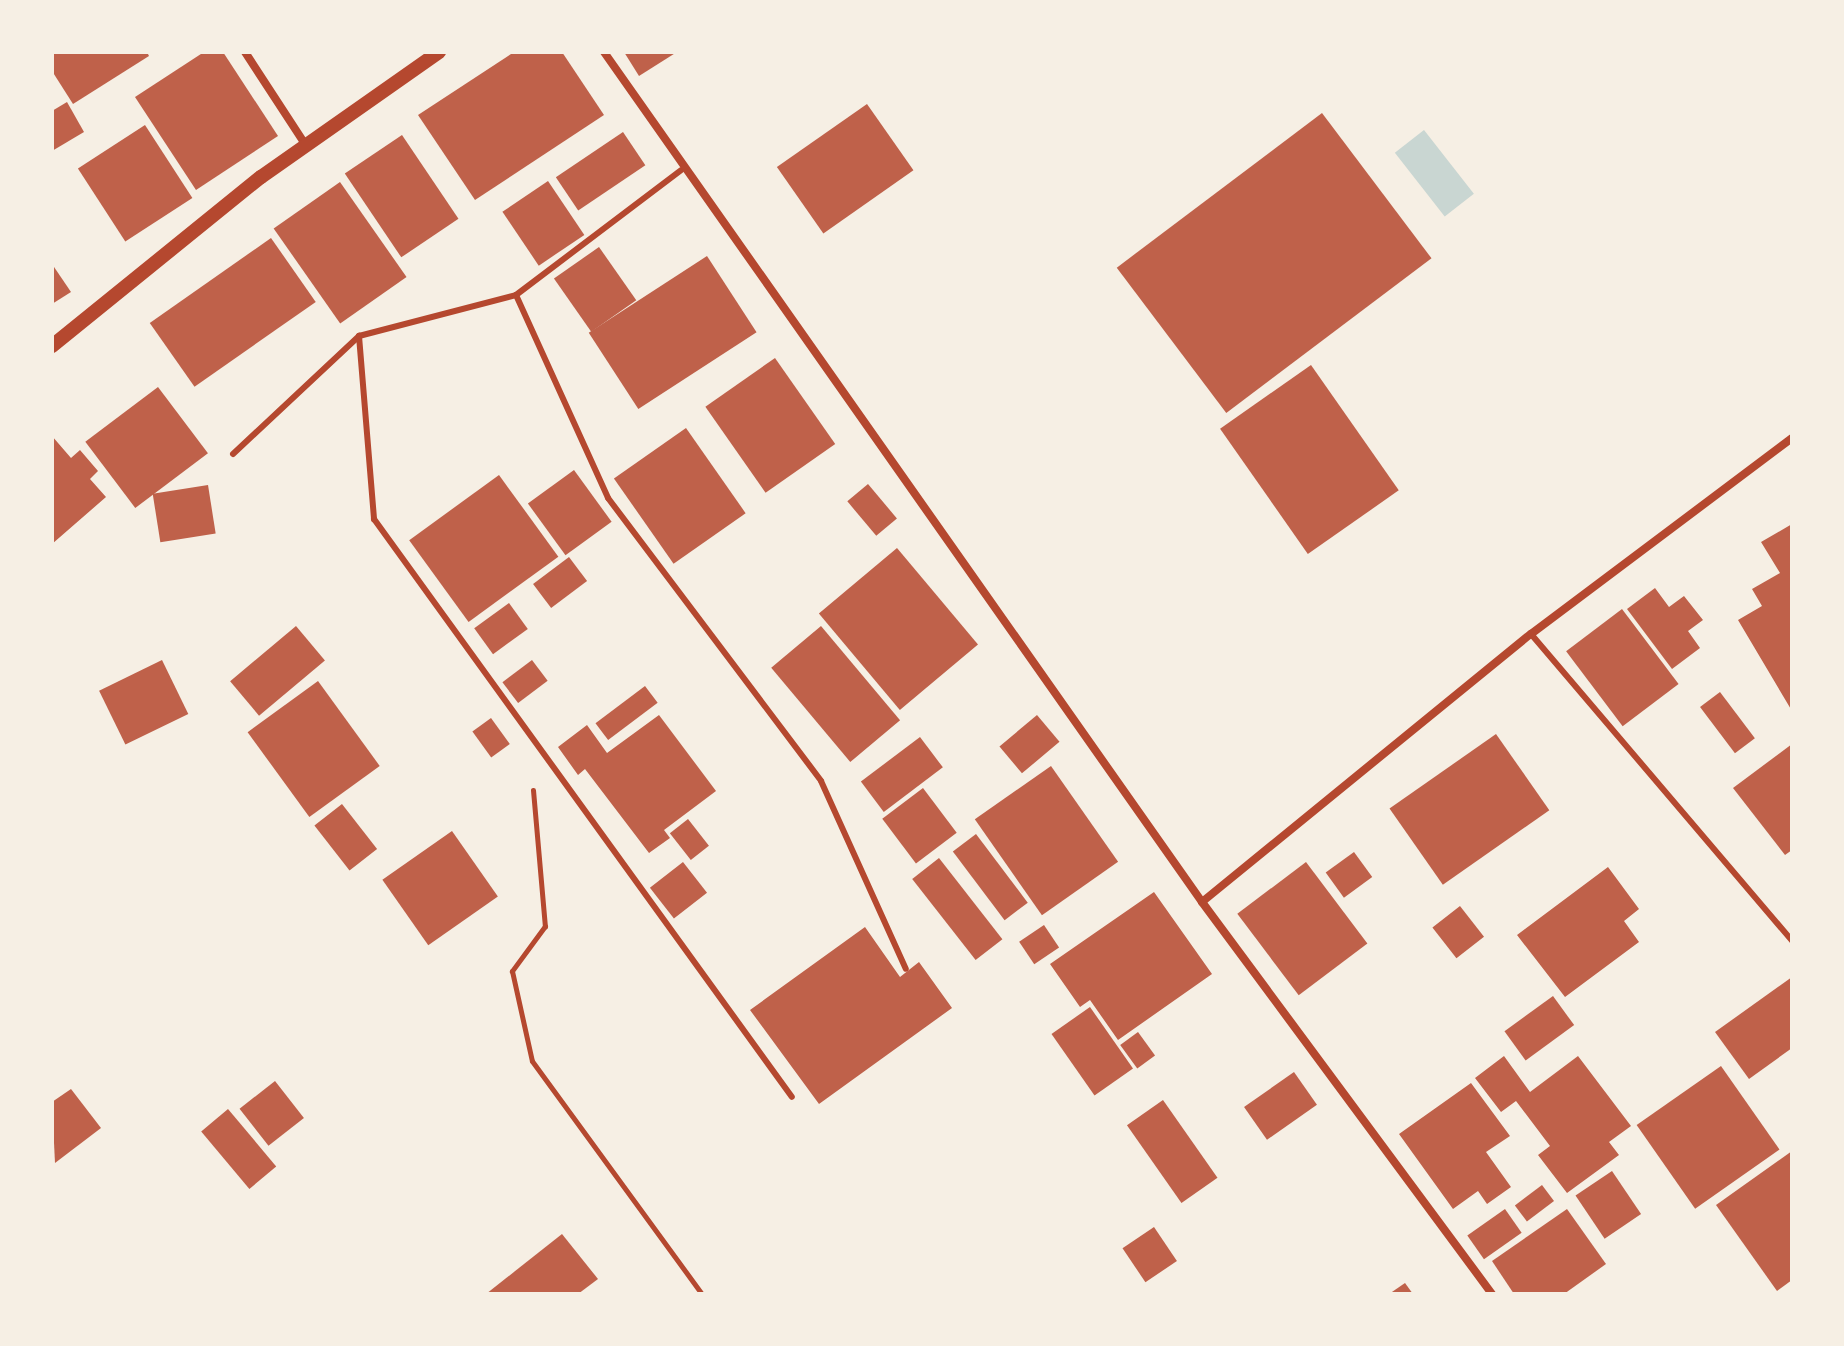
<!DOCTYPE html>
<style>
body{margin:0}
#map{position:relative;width:1844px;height:1346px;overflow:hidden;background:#f6efe4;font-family:Raleway,sans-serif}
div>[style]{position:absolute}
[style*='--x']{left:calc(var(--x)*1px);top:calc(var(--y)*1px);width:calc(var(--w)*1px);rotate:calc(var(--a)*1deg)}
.water>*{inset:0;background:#c9d6d2;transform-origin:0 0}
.building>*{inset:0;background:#bf614a;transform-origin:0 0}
.path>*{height:5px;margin:-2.5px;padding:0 2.5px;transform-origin:2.5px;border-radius:2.5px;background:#b5482f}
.service>*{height:6px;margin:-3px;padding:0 3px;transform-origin:3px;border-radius:3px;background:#b5482f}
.minor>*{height:8px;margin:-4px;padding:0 4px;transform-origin:4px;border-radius:4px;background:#b5482f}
.tertiary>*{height:14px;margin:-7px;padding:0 7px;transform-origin:7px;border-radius:7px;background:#b5482f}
span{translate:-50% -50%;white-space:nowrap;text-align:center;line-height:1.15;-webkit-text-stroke:6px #f6efe4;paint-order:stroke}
.frame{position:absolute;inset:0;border:54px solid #f6efe4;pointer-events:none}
</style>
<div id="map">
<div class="water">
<i style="left:1424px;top:130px;width:81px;height:37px;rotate:52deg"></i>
</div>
<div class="building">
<i style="clip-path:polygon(52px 52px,147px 52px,149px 56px,73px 104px,52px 71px)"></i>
<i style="clip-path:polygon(204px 52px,223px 52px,278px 136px,196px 190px,135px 97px)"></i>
<i style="clip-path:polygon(514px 52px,562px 52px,604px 115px,475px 200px,418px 115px)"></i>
<i style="clip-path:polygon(624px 52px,677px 52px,639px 76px)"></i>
<i style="clip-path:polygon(67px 102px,84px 132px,52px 151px,52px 111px)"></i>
<i style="left:867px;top:104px;width:81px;height:110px;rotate:55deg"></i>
<i style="left:1322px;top:113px;width:182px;height:257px;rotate:53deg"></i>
<i style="left:145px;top:125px;width:87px;height:80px;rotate:57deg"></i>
<i style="left:623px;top:132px;width:40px;height:81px;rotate:56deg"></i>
<i style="left:402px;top:135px;width:101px;height:69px;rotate:56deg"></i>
<i style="left:548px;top:181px;width:65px;height:55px;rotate:56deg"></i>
<i style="left:340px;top:182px;width:116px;height:81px;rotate:55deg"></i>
<i style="left:271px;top:238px;width:78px;height:148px;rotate:55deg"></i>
<i style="left:599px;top:247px;width:65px;height:55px;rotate:55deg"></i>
<i style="left:707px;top:256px;width:91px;height:141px;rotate:57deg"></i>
<i style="clip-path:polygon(52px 264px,71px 292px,52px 304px)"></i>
<i style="left:775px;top:358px;width:105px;height:85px;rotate:55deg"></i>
<i style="left:1311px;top:365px;width:153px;height:111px;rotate:55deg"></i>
<i style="left:158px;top:387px;width:83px;height:91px;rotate:53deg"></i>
<i style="left:686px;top:428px;width:104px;height:88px;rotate:55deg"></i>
<i style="clip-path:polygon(52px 436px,71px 458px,80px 450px,98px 471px,90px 479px,106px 497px,52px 544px)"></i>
<i style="left:574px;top:470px;width:64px;height:57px;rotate:54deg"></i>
<i style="left:499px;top:475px;width:101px;height:111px;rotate:54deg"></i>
<i style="left:868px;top:484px;width:45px;height:27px;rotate:50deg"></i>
<i style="left:208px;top:485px;width:49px;height:56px;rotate:81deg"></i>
<i style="clip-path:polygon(1792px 524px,1792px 711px,1738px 620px,1762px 606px,1752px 589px,1780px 573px,1761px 542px)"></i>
<i style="left:897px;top:548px;width:126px;height:102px;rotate:50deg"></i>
<i style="left:569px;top:557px;width:30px;height:45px;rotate:53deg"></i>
<i style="clip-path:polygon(1655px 588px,1669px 607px,1684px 596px,1703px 620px,1688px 631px,1700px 648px,1672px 669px,1627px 609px)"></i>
<i style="left:509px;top:603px;width:32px;height:43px;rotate:54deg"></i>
<i style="left:1622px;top:609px;width:94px;height:70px;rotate:53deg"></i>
<i style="left:296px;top:626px;width:45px;height:86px;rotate:50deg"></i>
<i style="left:821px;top:626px;width:123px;height:65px;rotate:50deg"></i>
<i style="left:162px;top:660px;width:60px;height:70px;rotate:64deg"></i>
<i style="left:532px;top:660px;width:26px;height:37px;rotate:53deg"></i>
<i style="left:318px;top:681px;width:105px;height:87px;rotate:54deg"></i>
<i style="left:645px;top:686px;width:21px;height:62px;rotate:53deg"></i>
<i style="left:1720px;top:692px;width:58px;height:25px;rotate:53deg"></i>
<i style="clip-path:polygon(659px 715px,716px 791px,664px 830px,670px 838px,649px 853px,585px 769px,578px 775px,558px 747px,587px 725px,607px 753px)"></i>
<i style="left:1037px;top:715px;width:35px;height:49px;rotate:50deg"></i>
<i style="left:491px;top:718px;width:32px;height:23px;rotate:54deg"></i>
<i style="left:1496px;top:734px;width:93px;height:130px;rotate:55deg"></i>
<i style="left:920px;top:737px;width:38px;height:74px;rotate:53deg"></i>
<i style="clip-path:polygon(1792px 744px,1792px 850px,1785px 855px,1733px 788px)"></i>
<i style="left:1051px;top:766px;width:117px;height:93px;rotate:55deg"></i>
<i style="left:923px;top:788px;width:56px;height:51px;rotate:53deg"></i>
<i style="left:342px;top:804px;width:57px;height:35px;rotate:52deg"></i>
<i style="left:688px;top:819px;width:34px;height:23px;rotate:52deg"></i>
<i style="left:452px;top:831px;width:80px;height:85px;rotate:55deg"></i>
<i style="left:976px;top:834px;width:86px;height:29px;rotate:53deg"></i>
<i style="left:1354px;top:852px;width:31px;height:35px;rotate:54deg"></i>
<i style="left:939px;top:858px;width:103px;height:34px;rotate:52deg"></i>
<i style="left:683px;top:862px;width:39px;height:42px;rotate:52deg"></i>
<i style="left:1306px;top:862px;width:102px;height:86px;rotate:53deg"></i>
<i style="clip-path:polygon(1608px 867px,1639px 909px,1624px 921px,1639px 942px,1565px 997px,1517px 935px)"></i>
<i style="clip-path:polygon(1154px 892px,1212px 974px,1118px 1040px,1090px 1000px,1080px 1007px,1050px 964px)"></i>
<i style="left:1460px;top:906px;width:39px;height:35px;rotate:52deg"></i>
<i style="left:1044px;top:925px;width:27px;height:30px;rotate:56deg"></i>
<i style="clip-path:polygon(865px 927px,900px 977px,919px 962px,952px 1008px,819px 1104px,750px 1010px)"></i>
<i style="clip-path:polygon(1792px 977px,1792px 1048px,1749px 1079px,1715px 1032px)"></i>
<i style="left:1553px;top:996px;width:36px;height:60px;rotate:54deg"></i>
<i style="left:1090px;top:1007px;width:75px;height:47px;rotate:55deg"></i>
<i style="left:1138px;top:1032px;width:29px;height:22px;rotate:54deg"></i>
<i style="clip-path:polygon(1504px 1056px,1530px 1092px,1578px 1056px,1631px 1126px,1609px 1142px,1619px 1155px,1567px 1193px,1538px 1155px,1550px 1146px,1516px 1101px,1501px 1112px,1475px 1078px)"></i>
<i style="left:1721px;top:1066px;width:102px;height:103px;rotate:55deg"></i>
<i style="left:1294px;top:1072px;width:40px;height:61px;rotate:55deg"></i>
<i style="left:275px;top:1081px;width:47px;height:45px;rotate:52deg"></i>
<i style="clip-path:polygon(1471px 1083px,1510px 1136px,1486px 1152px,1511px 1187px,1487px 1204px,1478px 1191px,1453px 1209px,1399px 1134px)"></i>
<i style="clip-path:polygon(71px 1089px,101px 1128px,55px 1163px,52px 1102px)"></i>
<i style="left:1163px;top:1100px;width:95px;height:44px;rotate:55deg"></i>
<i style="left:228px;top:1109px;width:75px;height:35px;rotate:50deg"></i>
<i style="clip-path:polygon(1792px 1151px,1792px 1280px,1777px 1291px,1716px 1205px)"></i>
<i style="left:1612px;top:1171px;width:52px;height:44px;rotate:56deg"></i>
<i style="left:1542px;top:1185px;width:20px;height:34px;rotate:53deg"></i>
<i style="left:1505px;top:1209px;width:29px;height:46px;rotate:55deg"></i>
<i style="clip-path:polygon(1567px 1209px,1606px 1264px,1564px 1294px,1514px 1294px,1492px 1261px)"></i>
<i style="left:1154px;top:1227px;width:41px;height:38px;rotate:56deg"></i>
<i style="clip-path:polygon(562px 1234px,598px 1279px,578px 1294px,486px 1294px)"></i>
<i style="clip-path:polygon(1405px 1283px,1413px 1294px,1389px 1294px)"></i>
</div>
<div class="path">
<i style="--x:533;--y:790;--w:137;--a:85"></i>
<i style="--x:545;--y:926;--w:56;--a:126.3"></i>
<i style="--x:512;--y:971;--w:92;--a:77.5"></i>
<i style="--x:532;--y:1061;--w:288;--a:53.9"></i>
</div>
<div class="service">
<i style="--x:516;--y:295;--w:223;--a:65.6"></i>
<i style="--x:608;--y:498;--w:354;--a:53"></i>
<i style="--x:821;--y:781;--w:206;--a:65.7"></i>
<i style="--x:359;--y:336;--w:184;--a:85.3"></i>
<i style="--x:374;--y:519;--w:713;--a:54.13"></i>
<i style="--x:233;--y:454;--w:173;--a:-43.1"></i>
<i style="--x:359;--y:336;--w:162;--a:-14.6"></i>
<i style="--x:516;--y:295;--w:207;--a:-37.1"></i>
<i style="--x:1531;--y:634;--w:403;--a:49.6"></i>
</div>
<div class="minor">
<i style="--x:245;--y:52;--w:110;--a:56.9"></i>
<i style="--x:604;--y:52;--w:1039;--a:54.87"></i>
<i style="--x:1202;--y:902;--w:488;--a:53.5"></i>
<i style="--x:1202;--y:902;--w:424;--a:-39.2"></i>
<i style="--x:1531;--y:634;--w:326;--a:-36.9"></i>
</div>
<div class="tertiary">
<i style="--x:52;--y:346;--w:269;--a:-39"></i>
<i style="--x:261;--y:177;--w:218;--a:-35.1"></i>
</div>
<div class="frame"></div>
</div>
